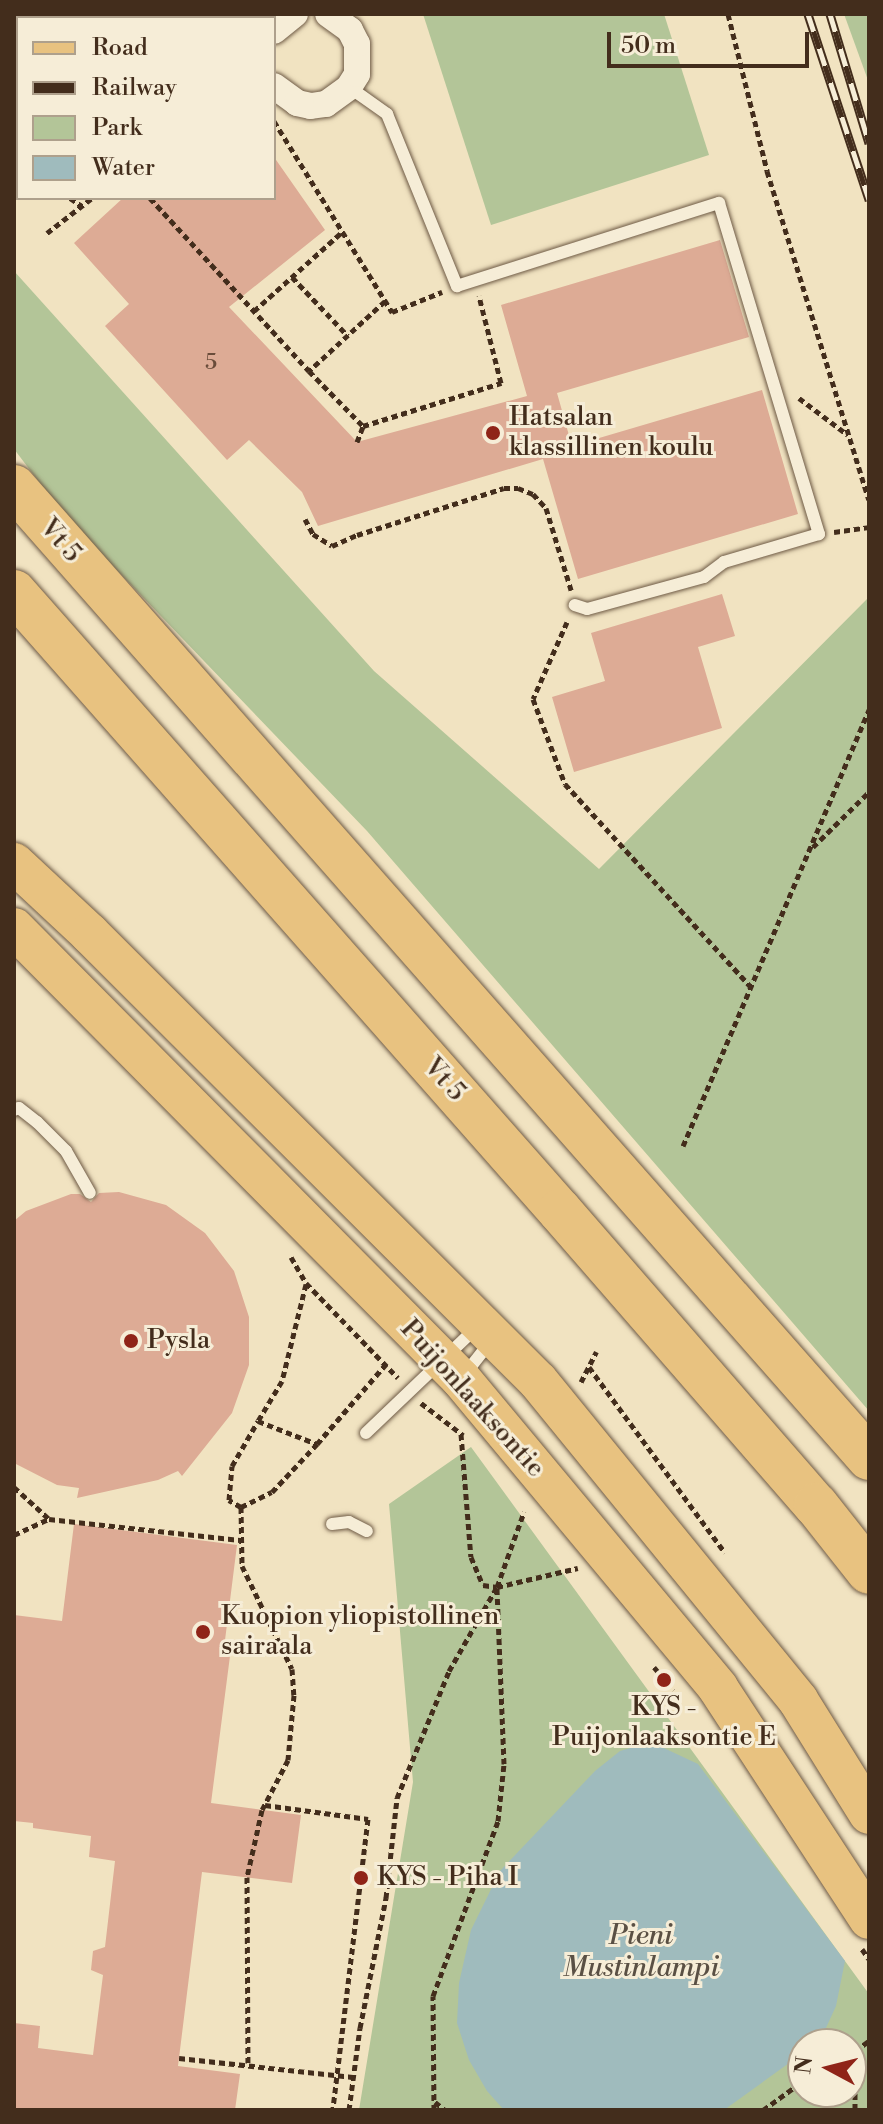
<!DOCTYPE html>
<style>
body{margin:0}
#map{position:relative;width:883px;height:2124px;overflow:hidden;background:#f1e3c1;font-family:"Libre Bodoni",serif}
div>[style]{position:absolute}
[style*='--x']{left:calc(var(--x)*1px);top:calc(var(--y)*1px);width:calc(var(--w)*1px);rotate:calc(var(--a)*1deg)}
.green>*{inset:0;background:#b3c598}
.water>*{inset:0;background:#9fbbbd}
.building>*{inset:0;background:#ddab95}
.path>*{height:5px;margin-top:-2.5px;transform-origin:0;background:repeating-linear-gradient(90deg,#432d1c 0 6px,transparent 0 10px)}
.roads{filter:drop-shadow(0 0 2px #6e5a45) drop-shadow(0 0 2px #6e5a45)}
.service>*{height:12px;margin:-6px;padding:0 6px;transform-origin:6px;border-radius:6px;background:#f6edd7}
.minor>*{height:26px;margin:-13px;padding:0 13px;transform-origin:13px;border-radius:13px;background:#f6edd7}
.primary>*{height:40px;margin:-20px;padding:0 20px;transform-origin:20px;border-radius:20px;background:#e8c280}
.motorway>*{height:44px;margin:-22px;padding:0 22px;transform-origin:22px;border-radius:22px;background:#e8c280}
.rail>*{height:9px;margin-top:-4.5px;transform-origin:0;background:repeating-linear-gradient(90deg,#f6edd7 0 18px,#432d1c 0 36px);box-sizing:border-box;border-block:2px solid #432d1c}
.dots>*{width:22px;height:22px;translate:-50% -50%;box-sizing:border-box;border:4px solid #f6edd7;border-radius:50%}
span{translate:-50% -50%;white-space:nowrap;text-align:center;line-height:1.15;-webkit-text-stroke:6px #f6edd7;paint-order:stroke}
.number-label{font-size:22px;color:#6a4c3a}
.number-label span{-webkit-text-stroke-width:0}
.poi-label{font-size:26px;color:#432d1c}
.left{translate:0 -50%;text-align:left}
.street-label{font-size:26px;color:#432d1c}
.water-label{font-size:28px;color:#5a5044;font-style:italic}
.frame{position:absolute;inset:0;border:16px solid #432d1c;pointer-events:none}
.legend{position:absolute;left:16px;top:16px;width:260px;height:184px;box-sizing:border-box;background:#f6edd7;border:2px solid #aea08c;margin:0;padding:10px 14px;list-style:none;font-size:24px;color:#432d1c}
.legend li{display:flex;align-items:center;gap:16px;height:40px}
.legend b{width:40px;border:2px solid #aea08c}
.north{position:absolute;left:787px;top:2028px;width:80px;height:80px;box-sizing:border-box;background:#f6edd7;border:2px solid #aea08c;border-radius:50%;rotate:277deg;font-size:22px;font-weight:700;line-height:32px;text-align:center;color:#432d1c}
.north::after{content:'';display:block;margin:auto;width:28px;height:36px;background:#8f2418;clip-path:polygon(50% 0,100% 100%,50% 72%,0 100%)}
.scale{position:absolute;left:607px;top:32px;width:202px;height:36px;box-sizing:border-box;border:4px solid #432d1c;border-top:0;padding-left:10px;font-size:24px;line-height:28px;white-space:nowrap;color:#432d1c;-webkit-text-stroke:6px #f6edd7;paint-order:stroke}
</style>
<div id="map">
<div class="green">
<i style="clip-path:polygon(14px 14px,227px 14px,226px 18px,18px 18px,18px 147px,14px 144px)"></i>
<i style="clip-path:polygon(423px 14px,664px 14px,709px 155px,491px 225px)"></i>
<i style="clip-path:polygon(844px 14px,869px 14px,869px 83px)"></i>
<i style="clip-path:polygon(14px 271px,374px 671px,599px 869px,869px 597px,869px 1411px,367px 831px,65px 516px,14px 449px)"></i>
<i style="clip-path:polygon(evenodd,471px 1447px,869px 1994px,869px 2110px,359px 2110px,413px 1782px,389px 1504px,471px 1447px,803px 2044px,851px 2044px,851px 2092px,803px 2092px,803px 2044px)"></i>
</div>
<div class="water">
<i style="clip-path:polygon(651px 1742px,698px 1764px,845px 1961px,836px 2006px,820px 2041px,803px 2044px,803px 2053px,724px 2110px,504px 2110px,487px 2091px,469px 2060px,457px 2023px,459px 1983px,471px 1930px,500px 1871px,595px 1771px,620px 1751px)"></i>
</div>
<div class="building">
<i style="clip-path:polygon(274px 157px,325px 230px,229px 307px,357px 442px,527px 396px,501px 305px,720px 240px,749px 337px,557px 393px,572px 446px,762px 390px,798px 514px,578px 579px,543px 459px,318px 526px,302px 492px,249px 440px,227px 460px,105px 326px,129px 304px,74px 243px,123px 198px,274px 198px)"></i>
<i style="clip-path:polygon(722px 594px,735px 636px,698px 647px,722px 728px,574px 772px,552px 697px,605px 681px,591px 633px)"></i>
<i style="clip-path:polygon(119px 1192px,166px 1205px,205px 1233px,234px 1271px,249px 1317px,249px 1365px,232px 1413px,182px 1476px,178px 1471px,158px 1480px,77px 1498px,79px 1488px,57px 1485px,14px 1463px,14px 1221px,26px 1211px,71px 1194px,80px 1194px,91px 1202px,99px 1193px)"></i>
<i style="clip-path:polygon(74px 1524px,237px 1545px,223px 1656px,230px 1656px,211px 1803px,301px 1815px,292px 1883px,202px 1872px,178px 2066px,240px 2074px,235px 2110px,14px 2110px,14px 2023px,40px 2026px,38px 2048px,93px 2055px,103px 1975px,91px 1970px,93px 1951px,105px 1947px,115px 1861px,89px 1857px,91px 1836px,33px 1828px,33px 1823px,14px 1821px,14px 1615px,62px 1621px)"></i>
</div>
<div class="path">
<i style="--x:244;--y:14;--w:4;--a:76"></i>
<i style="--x:728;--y:14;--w:162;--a:76"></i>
<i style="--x:767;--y:171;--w:344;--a:72.8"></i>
<i style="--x:274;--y:121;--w:225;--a:58.3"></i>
<i style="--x:392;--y:312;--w:54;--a:-21.8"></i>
<i style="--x:14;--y:155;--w:5;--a:37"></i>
<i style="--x:70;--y:198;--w:14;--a:34"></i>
<i style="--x:150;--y:198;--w:235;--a:47.4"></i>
<i style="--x:47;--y:233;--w:57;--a:-37.9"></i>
<i style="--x:292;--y:277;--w:81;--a:46.5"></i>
<i style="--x:385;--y:301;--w:103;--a:137.4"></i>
<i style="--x:309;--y:371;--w:77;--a:45.5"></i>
<i style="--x:363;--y:426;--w:145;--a:-17.3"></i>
<i style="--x:501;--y:383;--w:90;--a:-104.2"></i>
<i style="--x:254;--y:311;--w:118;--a:-41.9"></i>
<i style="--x:799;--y:398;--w:61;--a:37.1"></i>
<i style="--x:357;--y:442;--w:17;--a:-69"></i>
<i style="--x:305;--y:519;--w:17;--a:62"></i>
<i style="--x:313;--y:534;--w:22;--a:32"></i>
<i style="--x:332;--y:546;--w:27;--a:-24"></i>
<i style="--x:357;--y:535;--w:154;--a:-17.7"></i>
<i style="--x:504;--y:488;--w:14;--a:0"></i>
<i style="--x:518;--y:488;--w:16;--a:22"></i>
<i style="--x:533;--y:494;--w:19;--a:47"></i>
<i style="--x:546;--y:508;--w:86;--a:73"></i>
<i style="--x:834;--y:532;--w:35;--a:-8"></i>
<i style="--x:567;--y:622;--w:84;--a:113.8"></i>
<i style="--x:533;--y:699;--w:91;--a:69.4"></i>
<i style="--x:565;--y:784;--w:275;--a:47.5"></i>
<i style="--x:813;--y:847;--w:78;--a:-44.5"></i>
<i style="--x:683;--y:1146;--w:475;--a:-66.9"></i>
<i style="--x:291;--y:1257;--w:30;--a:60"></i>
<i style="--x:306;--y:1283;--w:132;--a:45.9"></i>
<i style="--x:306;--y:1284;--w:100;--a:103.9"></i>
<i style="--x:282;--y:1381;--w:47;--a:121"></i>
<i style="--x:258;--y:1421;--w:63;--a:21.3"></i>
<i style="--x:317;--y:1444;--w:107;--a:-49.2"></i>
<i style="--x:589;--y:1367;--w:230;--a:53.8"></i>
<i style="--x:581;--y:1382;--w:34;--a:-63"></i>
<i style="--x:421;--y:1403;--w:53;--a:37.3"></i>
<i style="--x:461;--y:1434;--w:123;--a:85.4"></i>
<i style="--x:471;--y:1557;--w:30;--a:67"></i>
<i style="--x:483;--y:1585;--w:14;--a:8"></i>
<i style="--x:497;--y:1587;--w:83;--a:-13.2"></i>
<i style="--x:14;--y:1487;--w:47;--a:42.4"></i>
<i style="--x:49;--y:1519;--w:192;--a:6.3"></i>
<i style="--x:241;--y:1507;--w:59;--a:89"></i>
<i style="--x:242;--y:1566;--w:114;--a:64.1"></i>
<i style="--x:292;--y:1669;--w:26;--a:86"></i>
<i style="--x:294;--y:1695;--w:65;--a:95.3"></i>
<i style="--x:288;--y:1760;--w:56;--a:117.5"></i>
<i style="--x:262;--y:1810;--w:69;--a:102.6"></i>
<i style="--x:247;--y:1877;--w:186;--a:89.7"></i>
<i style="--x:241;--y:1507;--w:34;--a:-26"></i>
<i style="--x:272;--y:1492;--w:66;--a:-46.8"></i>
<i style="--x:241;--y:1507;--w:14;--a:-150"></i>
<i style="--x:229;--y:1500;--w:34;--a:-85"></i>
<i style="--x:232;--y:1466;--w:52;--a:-60"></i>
<i style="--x:14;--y:1535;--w:38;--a:-25"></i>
<i style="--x:654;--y:1667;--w:30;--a:50"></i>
<i style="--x:265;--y:1805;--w:104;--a:7.7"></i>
<i style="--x:368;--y:1819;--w:293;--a:96.9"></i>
<i style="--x:862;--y:1949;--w:12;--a:55"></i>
<i style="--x:179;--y:2058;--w:175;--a:6.2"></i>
<i style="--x:435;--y:2102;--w:13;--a:39"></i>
<i style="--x:349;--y:2110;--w:83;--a:-82.4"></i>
<i style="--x:360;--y:2028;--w:133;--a:-78.7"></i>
<i style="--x:386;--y:1898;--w:101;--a:-83.7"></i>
<i style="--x:397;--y:1798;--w:137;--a:-67.7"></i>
<i style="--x:449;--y:1671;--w:97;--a:-60.3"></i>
<i style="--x:497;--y:1587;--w:80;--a:-70.2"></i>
<i style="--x:434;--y:2110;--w:114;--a:-90.5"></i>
<i style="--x:433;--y:1996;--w:187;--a:-69.6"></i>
<i style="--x:498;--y:1821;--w:57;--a:-84"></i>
<i style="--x:504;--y:1764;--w:176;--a:-92.3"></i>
<i style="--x:763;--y:2110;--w:49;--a:-35.9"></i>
<i style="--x:855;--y:2110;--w:59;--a:-90"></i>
<i style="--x:855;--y:2051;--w:17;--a:-36"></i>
</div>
<div class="roads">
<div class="service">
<i style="--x:349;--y:87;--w:47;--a:35.4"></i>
<i style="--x:387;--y:114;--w:186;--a:67.9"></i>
<i style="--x:457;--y:286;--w:275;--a:-17.6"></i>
<i style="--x:719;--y:203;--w:346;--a:73.2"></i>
<i style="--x:819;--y:534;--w:99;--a:163.6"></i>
<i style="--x:724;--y:562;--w:25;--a:143"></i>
<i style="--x:704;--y:577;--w:121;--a:164.7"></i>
<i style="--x:587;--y:609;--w:13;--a:-162"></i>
<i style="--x:14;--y:1110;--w:5;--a:-22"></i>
<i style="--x:19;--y:1108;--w:23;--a:38"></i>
<i style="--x:37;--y:1122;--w:41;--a:45"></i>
<i style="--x:66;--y:1151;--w:48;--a:60.3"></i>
<i style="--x:465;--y:1374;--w:42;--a:-51.8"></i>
<i style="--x:366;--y:1433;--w:153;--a:-43.7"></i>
<i style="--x:332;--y:1524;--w:17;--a:-7"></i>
<i style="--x:349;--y:1522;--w:20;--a:27"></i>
</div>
<div class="minor">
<i style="--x:274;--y:31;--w:27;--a:-39"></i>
<i style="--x:274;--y:86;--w:29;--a:36"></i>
<i style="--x:297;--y:103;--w:14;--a:12"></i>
<i style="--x:311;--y:106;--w:15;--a:-8"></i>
<i style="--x:326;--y:104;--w:29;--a:-36"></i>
<i style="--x:349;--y:87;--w:15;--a:-58"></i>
<i style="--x:357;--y:74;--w:30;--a:-90"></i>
<i style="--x:357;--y:44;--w:16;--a:-117"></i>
<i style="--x:350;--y:30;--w:27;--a:-144"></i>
</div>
<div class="primary">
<i style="--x:14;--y:863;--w:103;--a:43"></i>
<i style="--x:89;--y:933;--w:634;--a:44.94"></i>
<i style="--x:538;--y:1381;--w:412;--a:50.8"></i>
<i style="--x:798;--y:1700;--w:134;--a:58.1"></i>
<i style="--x:14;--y:928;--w:635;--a:45.26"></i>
<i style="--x:461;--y:1379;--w:402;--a:50.2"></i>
<i style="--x:718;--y:1688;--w:276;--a:56.8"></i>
</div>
<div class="motorway">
<i style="--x:14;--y:487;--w:1294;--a:48.63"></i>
<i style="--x:14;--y:592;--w:825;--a:48.59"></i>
<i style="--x:560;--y:1211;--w:390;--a:49"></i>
<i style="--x:816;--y:1505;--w:85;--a:51.7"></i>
</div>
</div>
<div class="rail">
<i style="--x:808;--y:14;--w:196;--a:71.8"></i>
<i style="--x:830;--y:14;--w:135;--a:73.2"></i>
</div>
<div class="dots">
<i style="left:493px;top:433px;background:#8f2418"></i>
<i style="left:131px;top:1341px;background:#8f2418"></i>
<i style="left:203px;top:1632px;background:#8f2418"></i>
<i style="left:664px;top:1680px;background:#8f2418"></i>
<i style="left:361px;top:1878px;background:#8f2418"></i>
</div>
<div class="number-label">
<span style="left:211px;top:363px">5</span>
</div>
<div class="poi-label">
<span class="left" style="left:509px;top:433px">Hatsalan<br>klassillinen koulu</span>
<span class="left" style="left:147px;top:1341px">Pysla</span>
<span class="left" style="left:221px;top:1632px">Kuopion yliopistollinen<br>sairaala</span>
<span style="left:664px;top:1723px">KYS -<br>Puijonlaaksontie E</span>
<span class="left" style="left:377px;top:1878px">KYS - Piha I</span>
</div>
<div class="street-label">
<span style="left:60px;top:541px;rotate:49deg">Vt 5</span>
<span style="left:444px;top:1080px;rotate:48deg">Vt 5</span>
<span style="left:472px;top:1399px;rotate:48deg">Puijonlaaksontie</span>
</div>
<div class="water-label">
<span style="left:641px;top:1952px">Pieni<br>Mustinlampi</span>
</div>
<div class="frame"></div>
<ul class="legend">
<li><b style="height:10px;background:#e8c280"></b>Road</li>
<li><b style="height:10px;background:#432d1c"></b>Railway</li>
<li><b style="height:22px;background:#b3c598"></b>Park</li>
<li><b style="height:22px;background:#9fbbbd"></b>Water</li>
</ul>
<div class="north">N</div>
<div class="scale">50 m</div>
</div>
